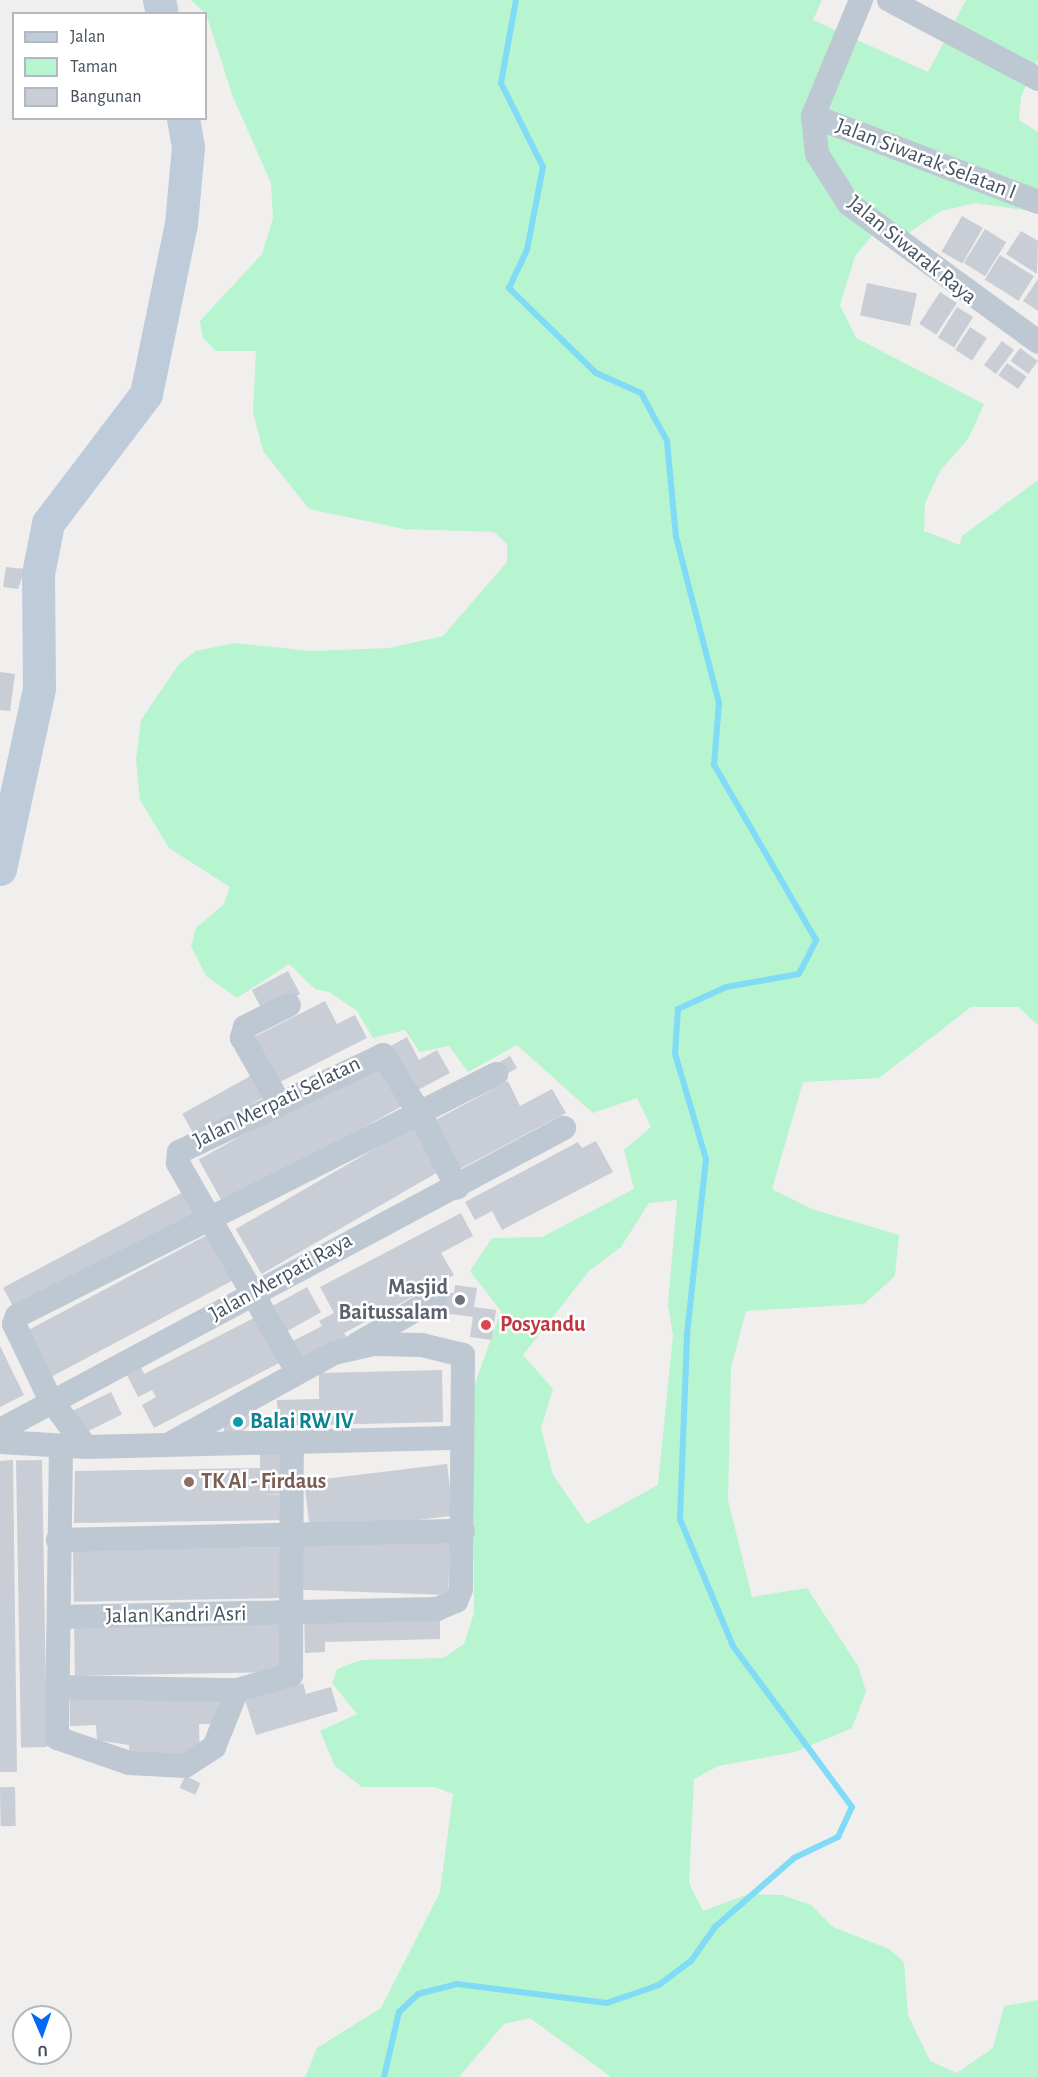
<!DOCTYPE html>
<style>
body{margin:0}
#map{position:relative;width:1038px;height:2077px;overflow:hidden;background:#f1eeee;font-family:"Alegreya Sans",sans-serif}
div>[style]{position:absolute}
[style*='--x']{left:calc(var(--x)*1px);top:calc(var(--y)*1px);width:calc(var(--w)*1px);rotate:calc(var(--a)*1deg)}
.green>*{inset:0;background:#b7f4d0}
.stream>*{height:6px;margin:-3px;padding:0 3px;transform-origin:3px;border-radius:3px;background:#7fdbf6}
.building>*{inset:0;background:#c9cdd5;transform-origin:0 0}
.street>*{height:24px;margin:-12px;padding:0 12px;transform-origin:12px;border-radius:12px;background:#bdc8d2}
.secondary>*{height:33px;margin:-16.5px;padding:0 16.5px;transform-origin:16.5px;border-radius:16.5px;background:#becbda}
.dots>*{width:16px;height:16px;translate:-50% -50%;box-sizing:border-box;border:3px solid #fff;border-radius:50%}
span{translate:-50% -50%;white-space:nowrap;text-align:center;line-height:1.15;-webkit-text-stroke:5px #fff;paint-order:stroke}
.street-label{font-size:22px;color:#44515e}
.worship-label{font-size:22px;color:#5b616d;font-weight:700}
.right{translate:-100% -50%;text-align:right}
.health-label{font-size:22px;color:#be3a42;font-weight:700}
.left{translate:0 -50%;text-align:left}
.culture-label{font-size:22px;color:#0d838f;font-weight:700}
.education-label{font-size:22px;color:#785e54;font-weight:700}
.legend{position:absolute;left:12px;top:12px;width:195px;height:108px;box-sizing:border-box;background:#fff;border:2px solid #b4b9bf;margin:0;padding:8px 10px;list-style:none;font-size:18px;color:#44515e}
.legend li{display:flex;align-items:center;gap:12px;height:30px}
.legend b{width:30px;border:2px solid #b4b9bf}
.north{position:absolute;left:12px;top:2005px;width:60px;height:60px;box-sizing:border-box;background:#fff;border:2px solid #b4b9bf;border-radius:50%;rotate:178deg;font-size:16px;font-weight:700;line-height:24px;text-align:center;color:#44515e}
.north::after{content:'';display:block;margin:auto;width:21px;height:27px;background:#0469f4;clip-path:polygon(50% 0,100% 100%,50% 72%,0 100%)}
</style>
<div id="map">
<div class="green">
<i style="clip-path:polygon(evenodd,191px 0,822px 0,813px 20px,928px 72px,966px 0,1038px 0,1038px 59px,1021px 97px,1019px 120px,1038px 132px,1038px 212px,975px 203px,941px 211px,907px 234px,883px 223px,855px 256px,840px 305px,856px 338px,984px 404px,968px 439px,940px 471px,925px 503px,924px 531px,960px 545px,962px 536px,1038px 480px,1038px 1025px,1018px 1007px,971px 1007px,879px 1078px,803px 1082px,772px 1189px,812px 1209px,899px 1235px,895px 1276px,864px 1304px,746px 1311px,731px 1368px,728px 1500px,752px 1597px,807px 1588px,858px 1666px,866px 1691px,852px 1728px,795px 1752px,718px 1766px,694px 1779px,689px 1883px,703px 1911px,749px 1894px,782px 1895px,811px 1905px,833px 1927px,889px 1949px,904px 1962px,908px 2015px,930px 2061px,957px 2073px,993px 2048px,1004px 2006px,1038px 2000px,1038px 2077px,611px 2077px,530px 2018px,504px 2024px,459px 2077px,305px 2077px,317px 2048px,381px 2008px,440px 1892px,453px 1794px,435px 1787px,362px 1787px,335px 1766px,320px 1731px,357px 1714px,332px 1683px,337px 1669px,361px 1660px,443px 1658px,464px 1644px,474px 1613px,474px 1386px,501px 1311px,470px 1271px,492px 1238px,542px 1237px,634px 1189px,624px 1150px,651px 1127px,637px 1098px,593px 1113px,517px 1045px,468px 1072px,449px 1046px,420px 1052px,405px 1030px,373px 1038px,357px 1011px,329px 992px,315px 989px,289px 964px,237px 998px,206px 976px,191px 946px,196px 928px,224px 904px,230px 887px,169px 848px,140px 800px,136px 759px,141px 720px,179px 664px,196px 651px,235px 643px,311px 651px,389px 648px,443px 636px,507px 562px,507px 544px,494px 532px,404px 529px,309px 509px,263px 451px,253px 412px,256px 351px,216px 351px,203px 338px,200px 321px,262px 254px,273px 219px,271px 183px,233px 97px,206px 14px,191px 0,677px 1200px,668px 1304px,673px 1336px,658px 1485px,587px 1524px,553px 1475px,541px 1428px,553px 1389px,523px 1355px,589px 1271px,621px 1247px,649px 1203px,677px 1200px)"></i>
</div>
<div class="stream">
<i style="--x:384;--y:2077;--w:67;--a:-77"></i>
<i style="--x:399;--y:2012;--w:26;--a:-43"></i>
<i style="--x:418;--y:1994;--w:40;--a:-14.4"></i>
<i style="--x:457;--y:1984;--w:151;--a:7.2"></i>
<i style="--x:607;--y:2003;--w:55;--a:-19.1"></i>
<i style="--x:659;--y:1985;--w:40;--a:-37"></i>
<i style="--x:691;--y:1961;--w:42;--a:-54.8"></i>
<i style="--x:715;--y:1927;--w:105;--a:-41.1"></i>
<i style="--x:794;--y:1858;--w:49;--a:-25.5"></i>
<i style="--x:838;--y:1837;--w:33;--a:-65"></i>
<i style="--x:852;--y:1807;--w:200;--a:-126.5"></i>
<i style="--x:733;--y:1646;--w:138;--a:-112.7"></i>
<i style="--x:680;--y:1519;--w:185;--a:-87.8"></i>
<i style="--x:687;--y:1334;--w:176;--a:-83.8"></i>
<i style="--x:706;--y:1159;--w:109;--a:-106.4"></i>
<i style="--x:675;--y:1054;--w:45;--a:-86.2"></i>
<i style="--x:678;--y:1009;--w:53;--a:-24.6"></i>
<i style="--x:726;--y:987;--w:74;--a:-10.1"></i>
<i style="--x:799;--y:974;--w:38;--a:-63"></i>
<i style="--x:816;--y:940;--w:203;--a:-120.2"></i>
<i style="--x:714;--y:765;--w:62;--a:-85.4"></i>
<i style="--x:719;--y:703;--w:171;--a:-104.5"></i>
<i style="--x:676;--y:537;--w:96;--a:-95.4"></i>
<i style="--x:667;--y:441;--w:55;--a:-118.4"></i>
<i style="--x:641;--y:393;--w:49;--a:-156"></i>
<i style="--x:596;--y:373;--w:122;--a:-135.7"></i>
<i style="--x:509;--y:288;--w:42;--a:-64.7"></i>
<i style="--x:527;--y:250;--w:85;--a:-79.1"></i>
<i style="--x:543;--y:167;--w:94;--a:-116.6"></i>
<i style="--x:501;--y:83;--w:84;--a:-79.8"></i>
</div>
<div class="building">
<i style="left:962px;top:216px;width:24px;height:41px;rotate:30deg"></i>
<i style="left:985px;top:229px;width:25px;height:40px;rotate:32deg"></i>
<i style="clip-path:polygon(1021px 231px,1038px 241px,1037px 274px,1006px 254px)"></i>
<i style="left:1000px;top:255px;width:40px;height:29px;rotate:32deg"></i>
<i style="clip-path:polygon(1038px 279px,1038px 311px,1023px 301px)"></i>
<i style="left:867px;top:283px;width:51px;height:33px;rotate:12deg"></i>
<i style="left:940px;top:292px;width:20px;height:38px;rotate:33deg"></i>
<i style="left:957px;top:307px;width:19px;height:36px;rotate:32deg"></i>
<i style="left:970px;top:327px;width:20px;height:27px;rotate:33deg"></i>
<i style="left:1002px;top:341px;width:15px;height:30px;rotate:37deg"></i>
<i style="left:1020px;top:348px;width:22px;height:16px;rotate:36deg"></i>
<i style="left:1007px;top:363px;width:24px;height:15px;rotate:35deg"></i>
<i style="clip-path:polygon(6px 567px,25px 569px,18px 589px,3px 587px)"></i>
<i style="clip-path:polygon(0 672px,15px 674px,10px 711px,0 710px)"></i>
<i style="left:288px;top:971px;width:26px;height:41px;rotate:62deg"></i>
<i style="clip-path:polygon(325px 1001px,337px 1024px,355px 1015px,367px 1038px,276px 1084px,252px 1038px)"></i>
<i style="clip-path:polygon(407px 1037px,419px 1060px,437px 1050px,450px 1073px,414px 1092px,389px 1047px)"></i>
<i style="left:510px;top:1056px;width:14px;height:13px;rotate:60deg"></i>
<i style="left:378px;top:1060px;width:52px;height:205px;rotate:61deg"></i>
<i style="left:254px;top:1074px;width:25px;height:82px;rotate:61deg"></i>
<i style="clip-path:polygon(508px 1081px,520px 1106px,552px 1089px,566px 1113px,456px 1171px,430px 1123px)"></i>
<i style="left:414px;top:1126px;width:52px;height:206px;rotate:60deg"></i>
<i style="clip-path:polygon(596px 1141px,613px 1172px,502px 1230px,492px 1211px,475px 1220px,465px 1202px,578px 1142px,582px 1148px)"></i>
<i style="left:185px;top:1191px;width:26px;height:206px;rotate:62deg"></i>
<i style="clip-path:polygon(461px 1213px,473px 1236px,441px 1253px,454px 1275px,344px 1333px,349px 1340px,299px 1363px,289px 1343px,322px 1326px,319px 1321px,334px 1313px,320px 1287px)"></i>
<i style="left:209px;top:1234px;width:52px;height:205px;rotate:62deg"></i>
<i style="clip-path:polygon(455px 1285px,477px 1288px,474px 1307px,496px 1310px,492px 1340px,470px 1337px,473px 1317px,443px 1313px,446px 1292px,454px 1293px)"></i>
<i style="left:307px;top:1287px;width:29px;height:43px;rotate:61deg"></i>
<i style="clip-path:polygon(254px 1318px,283px 1361px,154px 1428px,142px 1405px,156px 1397px,152px 1390px,138px 1397px,127px 1375px,141px 1367px,144px 1374px)"></i>
<i style="clip-path:polygon(0 1346px,24px 1395px,0 1407px)"></i>
<i style="clip-path:polygon(442px 1370px,443px 1422px,278px 1426px,277px 1400px,319px 1399px,319px 1373px)"></i>
<i style="left:111px;top:1392px;width:25px;height:42px;rotate:64deg"></i>
<i style="clip-path:polygon(245px 1411px,254px 1422px,241px 1432px,224px 1433px,224px 1421px)"></i>
<i style="clip-path:polygon(260px 1454px,287px 1454px,287px 1494px,263px 1494px,285px 1495px,286px 1520px,74px 1523px,75px 1471px,260px 1468px)"></i>
<i style="clip-path:polygon(13px 1460px,17px 1772px,0 1772px,0 1461px)"></i>
<i style="left:42px;top:1460px;width:287px;height:26px;rotate:89deg"></i>
<i style="left:447px;top:1464px;width:52px;height:144px;rotate:83deg"></i>
<i style="left:450px;top:1543px;width:52px;height:148px;rotate:92deg"></i>
<i style="left:285px;top:1547px;width:51px;height:212px;rotate:89deg"></i>
<i style="clip-path:polygon(440px 1612px,440px 1639px,325px 1642px,325px 1652px,305px 1653px,304px 1615px)"></i>
<i style="left:286px;top:1621px;width:51px;height:212px;rotate:89deg"></i>
<i style="clip-path:polygon(303px 1683px,306px 1694px,331px 1687px,338px 1711px,256px 1735px,245px 1700px)"></i>
<i style="clip-path:polygon(222px 1694px,211px 1724px,199px 1724px,200px 1757px,129px 1752px,129px 1745px,97px 1740px,96px 1725px,70px 1726px,70px 1696px)"></i>
<i style="left:185px;top:1776px;width:17px;height:13px;rotate:24deg"></i>
<i style="left:15px;top:1787px;width:39px;height:15px;rotate:89deg"></i>
</div>
<div class="street">
<i style="--x:861;--y:0;--w:126;--a:112.5"></i>
<i style="--x:813;--y:116;--w:38;--a:84"></i>
<i style="--x:817;--y:154;--w:59;--a:57.4"></i>
<i style="--x:849;--y:204;--w:234;--a:36.1"></i>
<i style="--x:889;--y:0;--w:169;--a:27.9"></i>
<i style="--x:813;--y:116;--w:241;--a:20.9"></i>
<i style="--x:278;--y:1101;--w:73;--a:-119.7"></i>
<i style="--x:242;--y:1038;--w:11;--a:-75"></i>
<i style="--x:245;--y:1027;--w:49;--a:-26.6"></i>
<i style="--x:357;--y:1344;--w:91;--a:-30.2"></i>
<i style="--x:297;--y:1371;--w:240;--a:-119.8"></i>
<i style="--x:178;--y:1163;--w:11;--a:-85"></i>
<i style="--x:179;--y:1152;--w:226;--a:-25.4"></i>
<i style="--x:383;--y:1055;--w:71;--a:57.7"></i>
<i style="--x:421;--y:1115;--w:81;--a:63.7"></i>
<i style="--x:0;--y:1430;--w:640;--a:-28.17"></i>
<i style="--x:0;--y:1442;--w:86;--a:3.3"></i>
<i style="--x:86;--y:1447;--w:374;--a:-1.4"></i>
<i style="--x:61;--y:1446;--w:292;--a:90.8"></i>
<i style="--x:57;--y:1738;--w:76;--a:19.1"></i>
<i style="--x:129;--y:1763;--w:56;--a:3.1"></i>
<i style="--x:185;--y:1766;--w:35;--a:-33"></i>
<i style="--x:214;--y:1747;--w:61;--a:-68"></i>
<i style="--x:86;--y:1447;--w:60;--a:-126.9"></i>
<i style="--x:50;--y:1399;--w:83;--a:-115.6"></i>
<i style="--x:14;--y:1324;--w:9;--a:-69"></i>
<i style="--x:17;--y:1316;--w:537;--a:-26.8"></i>
<i style="--x:58;--y:1540;--w:405;--a:-1.3"></i>
<i style="--x:59;--y:1617;--w:378;--a:-1.2"></i>
<i style="--x:437;--y:1609;--w:21;--a:-23"></i>
<i style="--x:456;--y:1601;--w:13;--a:-67"></i>
<i style="--x:461;--y:1589;--w:234;--a:-89.5"></i>
<i style="--x:463;--y:1355;--w:42;--a:-166.3"></i>
<i style="--x:422;--y:1345;--w:49;--a:-178.8"></i>
<i style="--x:373;--y:1344;--w:40;--a:167"></i>
<i style="--x:334;--y:1353;--w:186;--a:151.1"></i>
<i style="--x:57;--y:1687;--w:180;--a:1"></i>
<i style="--x:237;--y:1690;--w:56;--a:-15.5"></i>
<i style="--x:291;--y:1675;--w:231;--a:-89.8"></i>
</div>
<div class="secondary">
<i style="--x:159;--y:0;--w:14;--a:78"></i>
<i style="--x:0;--y:869;--w:185;--a:-77.8"></i>
<i style="--x:39;--y:688;--w:114;--a:-90.5"></i>
<i style="--x:38;--y:574;--w:52;--a:-78.9"></i>
<i style="--x:48;--y:523;--w:162;--a:-52.8"></i>
<i style="--x:146;--y:394;--w:174;--a:-78.4"></i>
<i style="--x:181;--y:224;--w:77;--a:-84.8"></i>
<i style="--x:188;--y:147;--w:29;--a:-100"></i>
</div>
<div class="dots">
<i style="left:460px;top:1300px;background:#6b7280"></i>
<i style="left:486px;top:1325px;background:#e0444e"></i>
<i style="left:238px;top:1422px;background:#0f9aa8"></i>
<i style="left:189px;top:1482px;background:#8d6e63"></i>
</div>
<div class="street-label">
<span style="left:926px;top:159px;rotate:21deg">Jalan Siwarak Selatan I</span>
<span style="left:912px;top:250px;rotate:39deg">Jalan Siwarak Raya</span>
<span style="left:277px;top:1102px;rotate:-26deg">Jalan Merpati Selatan</span>
<span style="left:281px;top:1277px;rotate:-29deg">Jalan Merpati Raya</span>
<span style="left:176px;top:1615px;rotate:-1deg">Jalan Kandri Asri</span>
</div>
<div class="worship-label">
<span class="right" style="left:448px;top:1300px">Masjid<br>Baitussalam</span>
</div>
<div class="health-label">
<span class="left" style="left:500px;top:1325px">Posyandu</span>
</div>
<div class="culture-label">
<span class="left" style="left:250px;top:1422px">Balai RW IV</span>
</div>
<div class="education-label">
<span class="left" style="left:201px;top:1482px">TK Al - Firdaus</span>
</div>
<ul class="legend">
<li><b style="height:8px;background:#becbda"></b>Jalan</li>
<li><b style="height:16px;background:#b7f4d0"></b>Taman</li>
<li><b style="height:16px;background:#c9cdd5"></b>Bangunan</li>
</ul>
<div class="north">U</div>
</div>
